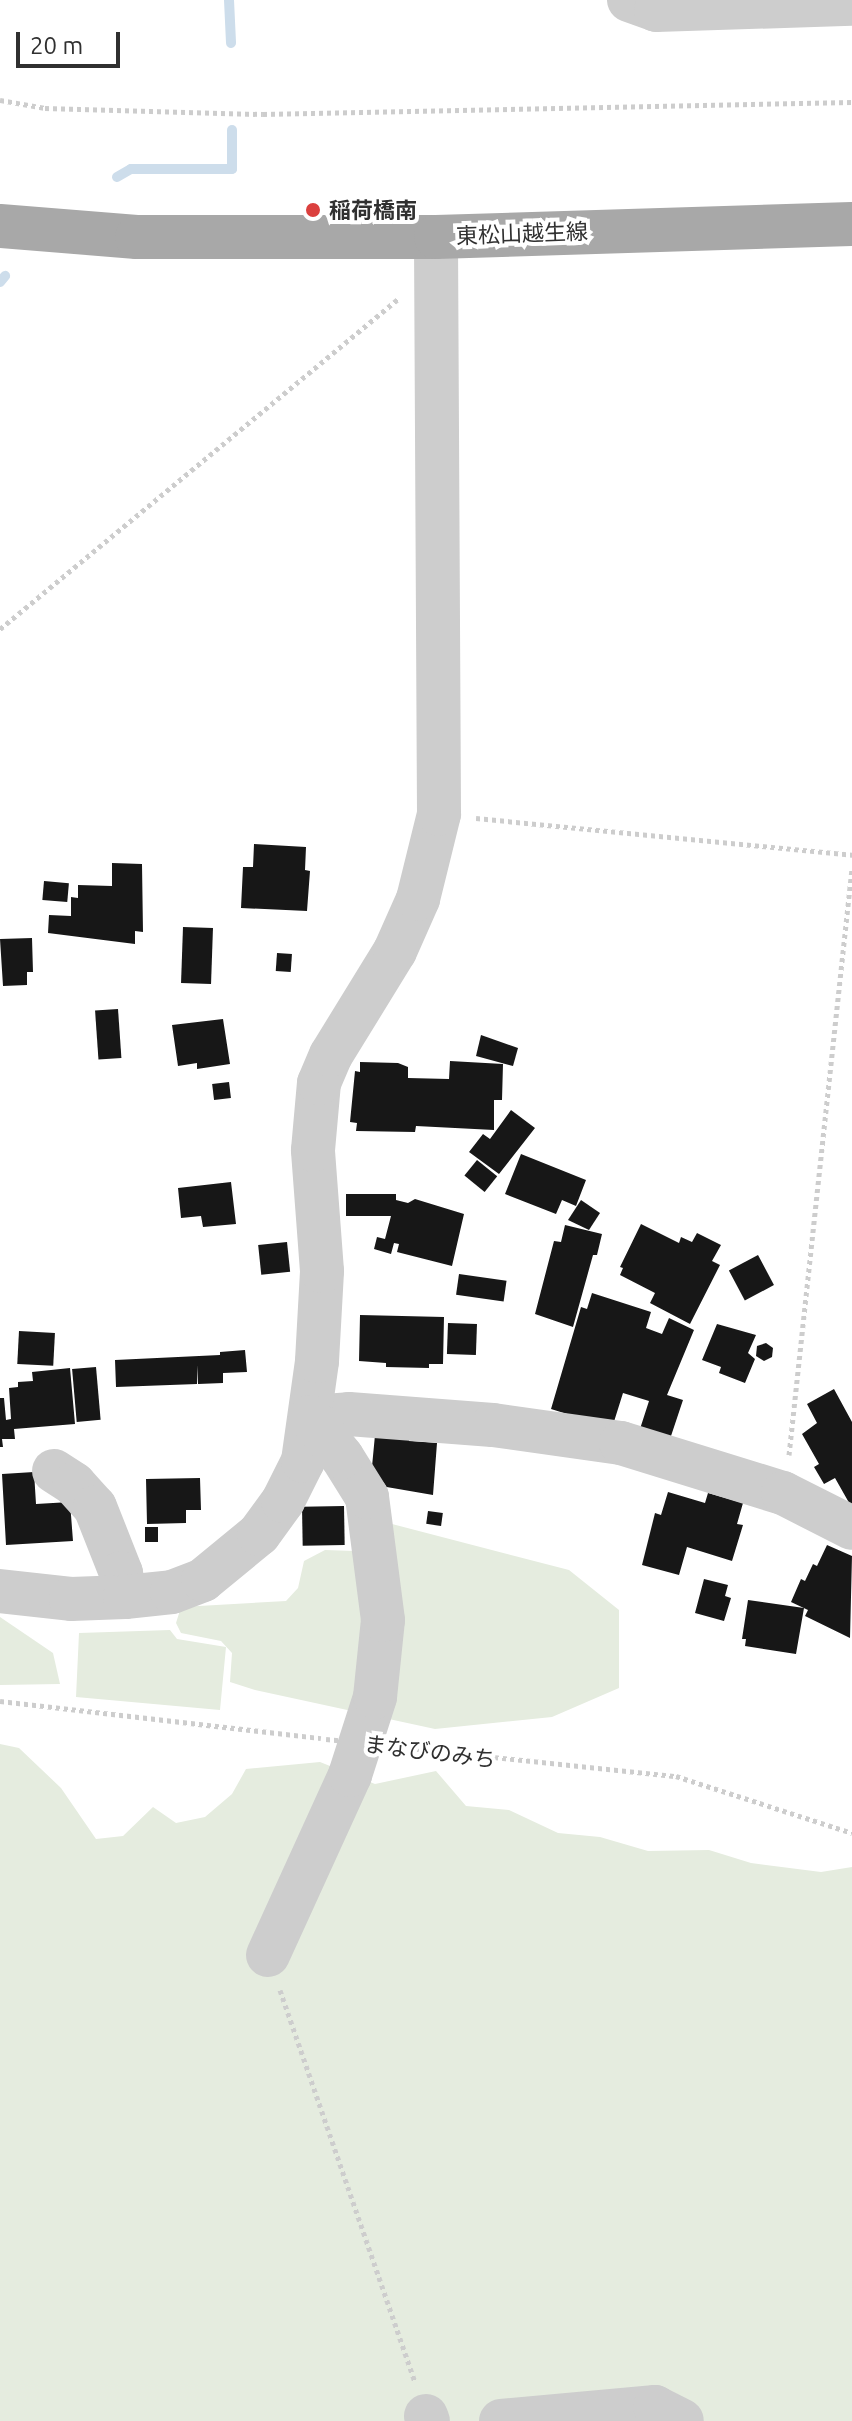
<!DOCTYPE html>
<meta charset="utf-8">
<style>
body{margin:0}
#map{position:relative;width:852px;height:2421px;overflow:hidden;background:#fff;font-family:Ubuntu,"Noto Sans JP",sans-serif}
div>[style]{position:absolute}
[style*='--x']{left:calc(var(--x)*1px);top:calc(var(--y)*1px);width:calc(var(--w)*1px);rotate:calc(var(--a)*1deg)}
.green>*{inset:0;background:#e5ecdf}
.stream>*{height:10px;margin:-5px;padding:0 5px;transform-origin:5px;border-radius:5px;background:#cdddeb}
.building>*{inset:0;background:#171717;transform-origin:0 0}
.path>*{height:5px;margin-top:-2.5px;transform-origin:0;background:repeating-linear-gradient(90deg,#cdcdcd 0 4px,transparent 0 8px)}
.minor>*{height:44px;margin:-22px;padding:0 22px;transform-origin:22px;border-radius:22px;background:#cdcdcd}
.major>*{height:44px;margin:-22px;padding:0 22px;transform-origin:22px;border-radius:22px;background:#a8a8a8}
.path-bridge>*{height:5px;margin-top:-2.5px;transform-origin:0;background:repeating-linear-gradient(90deg,#cdcdcd 0 4px,transparent 0 8px)}
.dots>*{width:22px;height:22px;translate:-50% -50%;box-sizing:border-box;border:4px solid #fff;border-radius:50%}
span{translate:-50% -50%;white-space:nowrap;text-align:center;line-height:1.15;-webkit-text-stroke:8px #fff;paint-order:stroke}
.poi-label{font-size:22px;color:#303030;font-weight:700}
.left{translate:0 -50%;text-align:left}
.street-label{font-size:22px;color:#303030}
.scale{position:absolute;left:16px;top:32px;width:104px;height:36px;box-sizing:border-box;border:4px solid #303030;border-top:0;padding-left:10px;font-size:24px;line-height:28px;white-space:nowrap;color:#303030;-webkit-text-stroke:6px #fff;paint-order:stroke}
</style>
<div id="map">
<div class="green">
<i style="clip-path:polygon(392px 1524px,569px 1570px,619px 1610px,619px 1688px,552px 1717px,435px 1729px,255px 1690px,230px 1682px,232px 1653px,221px 1641px,181px 1633px,176px 1623px,181px 1607px,286px 1601px,298px 1588px,304px 1561px,325px 1550px,355px 1551px)"></i>
<i style="clip-path:polygon(0 1617px,53px 1653px,60px 1684px,0 1685px)"></i>
<i style="clip-path:polygon(170px 1630px,177px 1639px,226px 1647px,220px 1710px,76px 1697px,79px 1633px)"></i>
<i style="clip-path:polygon(0 1744px,19px 1748px,61px 1788px,96px 1839px,123px 1836px,153px 1807px,176px 1823px,205px 1817px,232px 1794px,246px 1769px,320px 1762px,375px 1784px,436px 1771px,466px 1806px,509px 1810px,558px 1833px,600px 1837px,648px 1851px,709px 1850px,751px 1863px,821px 1872px,852px 1867px,852px 2421px,0 2421px)"></i>
</div>
<div class="stream">
<i style="--x:229;--y:0;--w:43;--a:87.3"></i>
<i style="--x:117;--y:177;--w:16;--a:-30"></i>
<i style="--x:131;--y:169;--w:101;--a:0"></i>
<i style="--x:232;--y:169;--w:39;--a:-90"></i>
<i style="--x:0;--y:282;--w:8;--a:-50"></i>
</div>
<div class="building">
<i style="clip-path:polygon(254px 844px,306px 847px,305px 870px,310px 871px,307px 911px,241px 908px,243px 867px,253px 867px)"></i>
<i style="clip-path:polygon(112px 863px,142px 864px,143px 932px,135px 931px,135px 944px,48px 933px,49px 915px,71px 916px,71px 897px,78px 898px,78px 885px,112px 886px)"></i>
<i style="left:44px;top:881px;width:25px;height:19px;rotate:5deg"></i>
<i style="left:183px;top:927px;width:30px;height:56px;rotate:2deg"></i>
<i style="clip-path:polygon(32px 938px,33px 972px,27px 972px,27px 985px,3px 986px,0 939px)"></i>
<i style="left:277px;top:953px;width:15px;height:18px;rotate:4deg"></i>
<i style="left:118px;top:1009px;width:49px;height:23px;rotate:86deg"></i>
<i style="clip-path:polygon(223px 1019px,230px 1064px,197px 1069px,197px 1063px,178px 1066px,172px 1025px)"></i>
<i style="clip-path:polygon(481px 1035px,518px 1048px,513px 1066px,476px 1056px)"></i>
<i style="clip-path:polygon(450px 1061px,503px 1064px,502px 1100px,494px 1100px,494px 1130px,416px 1126px,415px 1132px,356px 1131px,357px 1123px,350px 1122px,355px 1071px,360px 1072px,360px 1062px,398px 1063px,408px 1067px,408px 1078px,449px 1079px)"></i>
<i style="left:229px;top:1082px;width:16px;height:17px;rotate:83deg"></i>
<i style="clip-path:polygon(511px 1110px,535px 1128px,499px 1174px,469px 1152px,483px 1134px,490px 1139px)"></i>
<i style="clip-path:polygon(521px 1154px,586px 1180px,576px 1206px,562px 1200px,556px 1214px,505px 1194px)"></i>
<i style="left:477px;top:1160px;width:26px;height:20px;rotate:39deg"></i>
<i style="clip-path:polygon(231px 1182px,236px 1224px,203px 1227px,201px 1216px,181px 1218px,178px 1188px)"></i>
<i style="clip-path:polygon(346px 1194px,396px 1194px,396px 1200px,408px 1203px,415px 1199px,464px 1214px,452px 1266px,397px 1252px,399px 1244px,394px 1243px,391px 1254px,374px 1249px,377px 1237px,385px 1239px,391px 1216px,346px 1216px)"></i>
<i style="clip-path:polygon(581px 1200px,600px 1213px,589px 1230px,568px 1220px)"></i>
<i style="clip-path:polygon(641px 1224px,679px 1243px,681px 1237px,692px 1242px,697px 1233px,721px 1245px,712px 1261px,720px 1265px,690px 1324px,650px 1303px,655px 1293px,620px 1275px,623px 1268px,620px 1267px)"></i>
<i style="clip-path:polygon(565px 1225px,602px 1234px,597px 1255px,593px 1255px,573px 1327px,535px 1314px,554px 1241px,561px 1242px)"></i>
<i style="left:287px;top:1242px;width:30px;height:29px;rotate:84deg"></i>
<i style="left:758px;top:1255px;width:34px;height:33px;rotate:62deg"></i>
<i style="left:459px;top:1274px;width:48px;height:21px;rotate:8deg"></i>
<i style="clip-path:polygon(592px 1293px,651px 1312px,646px 1328px,662px 1334px,669px 1318px,694px 1330px,667px 1395px,683px 1400px,669px 1442px,639px 1432px,649px 1401px,623px 1393px,612px 1428px,551px 1409px,581px 1307px,587px 1309px)"></i>
<i style="clip-path:polygon(360px 1315px,444px 1317px,443px 1364px,429px 1364px,429px 1368px,386px 1367px,386px 1363px,359px 1361px)"></i>
<i style="left:448px;top:1323px;width:29px;height:31px;rotate:2deg"></i>
<i style="clip-path:polygon(717px 1324px,756px 1335px,748px 1353px,755px 1359px,745px 1383px,719px 1373px,721px 1367px,702px 1360px)"></i>
<i style="left:19px;top:1331px;width:36px;height:33px;rotate:3deg"></i>
<i style="clip-path:polygon(766px 1343px,773px 1348px,772px 1357px,764px 1361px,756px 1356px,757px 1346px)"></i>
<i style="clip-path:polygon(245px 1350px,247px 1372px,223px 1373px,223px 1383px,198px 1384px,197px 1365px,197px 1384px,116px 1387px,115px 1360px,220px 1355px,220px 1352px)"></i>
<i style="left:96px;top:1367px;width:53px;height:24px;rotate:85deg"></i>
<i style="clip-path:polygon(70px 1368px,75px 1424px,14px 1429px,15px 1439px,2px 1439px,3px 1447px,0 1447px,0 1398px,4px 1398px,6px 1420px,11px 1419px,9px 1388px,18px 1387px,18px 1382px,33px 1381px,32px 1372px)"></i>
<i style="clip-path:polygon(834px 1389px,852px 1422px,852px 1508px,835px 1478px,824px 1484px,814px 1467px,819px 1464px,802px 1434px,817px 1423px,807px 1404px)"></i>
<i style="clip-path:polygon(375px 1435px,409px 1436px,409px 1441px,437px 1443px,433px 1495px,375px 1485px,371px 1477px)"></i>
<i style="clip-path:polygon(34px 1472px,36px 1504px,70px 1502px,73px 1541px,6px 1545px,2px 1474px)"></i>
<i style="clip-path:polygon(200px 1478px,201px 1510px,186px 1510px,186px 1523px,147px 1524px,146px 1479px)"></i>
<i style="clip-path:polygon(668px 1492px,705px 1503px,708px 1493px,743px 1503px,737px 1524px,743px 1525px,732px 1561px,687px 1547px,679px 1575px,642px 1565px,655px 1513px,661px 1515px)"></i>
<i style="left:344px;top:1506px;width:39px;height:42px;rotate:89deg"></i>
<i style="left:428px;top:1511px;width:15px;height:13px;rotate:8deg"></i>
<i style="left:145px;top:1527px;width:13px;height:15px"></i>
<i style="clip-path:polygon(827px 1545px,852px 1556px,850px 1638px,805px 1616px,808px 1610px,791px 1602px,801px 1579px,805px 1581px,813px 1564px,817px 1566px)"></i>
<i style="clip-path:polygon(704px 1579px,728px 1585px,725px 1596px,731px 1598px,724px 1621px,695px 1613px)"></i>
<i style="clip-path:polygon(748px 1600px,804px 1608px,796px 1654px,745px 1646px,746px 1639px,742px 1639px)"></i>
</div>
<div class="path">
<i style="--x:0;--y:100;--w:46;--a:10.1"></i>
<i style="--x:45;--y:108;--w:218;--a:1.6"></i>
<i style="--x:263;--y:114;--w:589;--a:-1.17"></i>
<i style="--x:0;--y:629;--w:517;--a:-39.66"></i>
<i style="--x:476;--y:818;--w:378;--a:5.6"></i>
<i style="--x:789;--y:1455;--w:590;--a:-83.87"></i>
<i style="--x:0;--y:1701;--w:323;--a:6.6"></i>
<i style="--x:399;--y:1747;--w:279;--a:6"></i>
<i style="--x:676;--y:1776;--w:185;--a:17.9"></i>
<i style="--x:280;--y:1990;--w:415;--a:71"></i>
</div>
<div class="minor">
<i style="--x:629;--y:0;--w:29;--a:20"></i>
<i style="--x:656;--y:10;--w:196;--a:-1.8"></i>
<i style="--x:310;--y:1417;--w:39;--a:-4"></i>
<i style="--x:349;--y:1414;--w:144;--a:4.4"></i>
<i style="--x:493;--y:1425;--w:129;--a:8"></i>
<i style="--x:621;--y:1443;--w:170;--a:17.2"></i>
<i style="--x:783;--y:1493;--w:77;--a:26.9"></i>
<i style="--x:54;--y:1471;--w:24;--a:33"></i>
<i style="--x:74;--y:1484;--w:31;--a:48"></i>
<i style="--x:95;--y:1507;--w:71;--a:68.5"></i>
<i style="--x:121;--y:1573;--w:24;--a:81"></i>
<i style="--x:0;--y:1591;--w:71;--a:6.4"></i>
<i style="--x:71;--y:1599;--w:54;--a:-2.1"></i>
<i style="--x:125;--y:1597;--w:47;--a:-6.1"></i>
<i style="--x:172;--y:1592;--w:33;--a:-21"></i>
<i style="--x:203;--y:1580;--w:72;--a:-39.4"></i>
<i style="--x:259;--y:1534;--w:41;--a:-54"></i>
<i style="--x:283;--y:1501;--w:45;--a:-63.4"></i>
<i style="--x:303;--y:1461;--w:101;--a:-82"></i>
<i style="--x:317;--y:1361;--w:90;--a:-86.8"></i>
<i style="--x:322;--y:1271;--w:121;--a:-94.3"></i>
<i style="--x:313;--y:1150;--w:67;--a:-84.9"></i>
<i style="--x:319;--y:1083;--w:30;--a:-67"></i>
<i style="--x:331;--y:1055;--w:122;--a:-58.4"></i>
<i style="--x:395;--y:951;--w:57;--a:-66.1"></i>
<i style="--x:418;--y:899;--w:88;--a:-76.1"></i>
<i style="--x:439;--y:814;--w:577;--a:-90.3"></i>
<i style="--x:268;--y:1955;--w:198;--a:-65.5"></i>
<i style="--x:350;--y:1775;--w:82;--a:-72.2"></i>
<i style="--x:375;--y:1697;--w:77;--a:-84.1"></i>
<i style="--x:383;--y:1620;--w:124;--a:-97.4"></i>
<i style="--x:367;--y:1497;--w:47;--a:-122"></i>
<i style="--x:342;--y:1457;--w:51;--a:-128.7"></i>
<i style="--x:426;--y:2416;--w:5;--a:68"></i>
<i style="--x:501;--y:2421;--w:155;--a:-5.2"></i>
<i style="--x:655;--y:2407;--w:30;--a:27"></i>
</div>
<div class="major">
<i style="--x:0;--y:226;--w:137;--a:4.6"></i>
<i style="--x:137;--y:237;--w:299;--a:0"></i>
<i style="--x:436;--y:237;--w:416;--a:-1.8"></i>
</div>
<div class="path-bridge">
<i style="--x:326;--y:1739;--w:61;--a:5.6"></i>
</div>
<div class="dots">
<i style="left:313px;top:210px;background:#db403e"></i>
</div>
<div class="poi-label">
<span class="left" style="left:329px;top:210px">稲荷橋南</span>
</div>
<div class="street-label">
<span style="left:522px;top:233px;rotate:-2deg">東松山越生線</span>
<span style="left:430px;top:1751px;rotate:7deg">まなびのみち</span>
</div>
<div class="scale">20 m</div>
</div>
